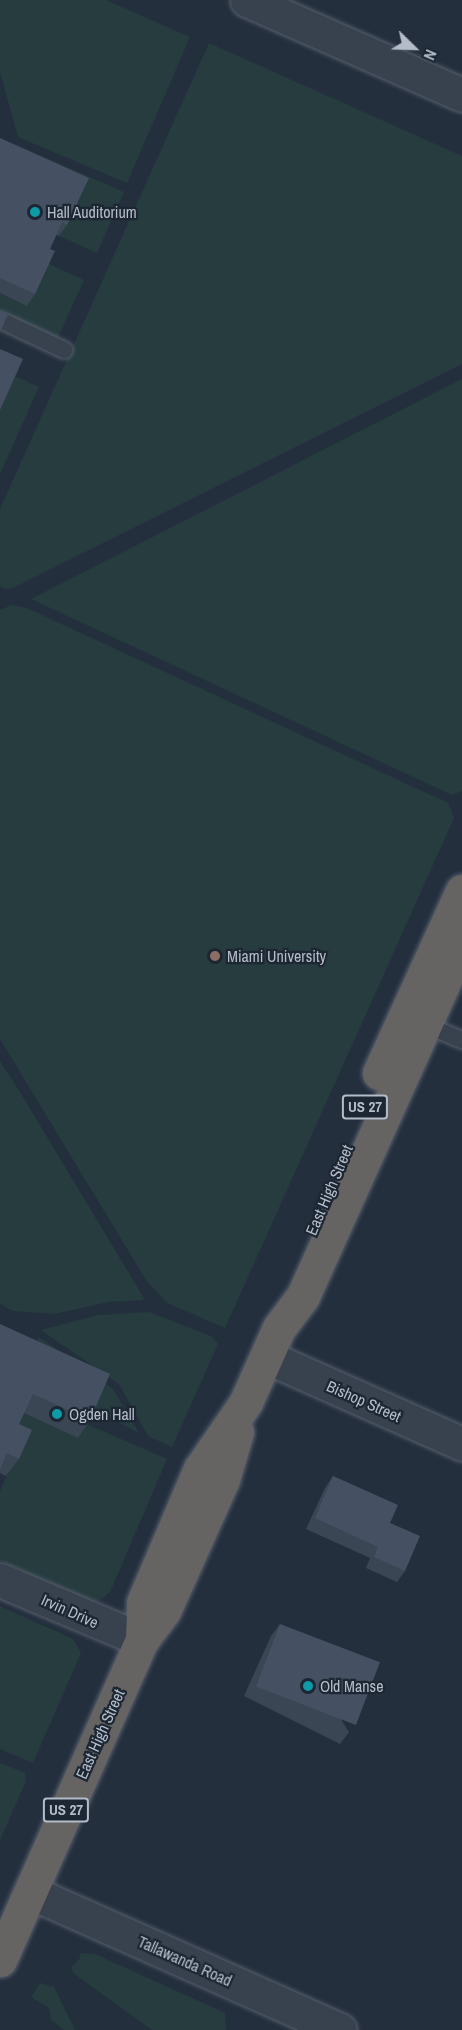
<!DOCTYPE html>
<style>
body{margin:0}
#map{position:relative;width:462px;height:2030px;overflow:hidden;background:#242f3e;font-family:"Archivo Narrow",sans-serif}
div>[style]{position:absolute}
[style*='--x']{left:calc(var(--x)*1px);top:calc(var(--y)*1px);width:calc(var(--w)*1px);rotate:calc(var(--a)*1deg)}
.green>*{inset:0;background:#263c3f}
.roads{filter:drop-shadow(0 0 2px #565f6c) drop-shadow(0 0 2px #565f6c)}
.service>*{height:16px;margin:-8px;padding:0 8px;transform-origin:8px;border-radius:8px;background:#38414e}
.minor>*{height:33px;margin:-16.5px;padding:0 16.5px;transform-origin:16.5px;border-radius:16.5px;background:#38414e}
.tertiary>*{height:33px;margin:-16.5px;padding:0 16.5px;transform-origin:16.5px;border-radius:16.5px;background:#38414e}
.trunk>*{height:33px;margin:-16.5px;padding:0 16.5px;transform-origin:16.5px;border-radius:16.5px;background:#656462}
.wall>*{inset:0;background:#3b4654}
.building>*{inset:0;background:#455162;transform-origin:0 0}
.dots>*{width:16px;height:16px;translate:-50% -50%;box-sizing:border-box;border:3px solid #1d2633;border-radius:50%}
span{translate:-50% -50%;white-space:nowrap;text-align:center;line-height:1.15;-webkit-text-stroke:4.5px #1d2633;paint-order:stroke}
.shield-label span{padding:2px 4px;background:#1d2633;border:2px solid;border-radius:4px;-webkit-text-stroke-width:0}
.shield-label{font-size:15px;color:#b4bcc9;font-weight:700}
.poi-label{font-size:16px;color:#b4bcc9}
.left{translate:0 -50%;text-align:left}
.street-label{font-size:16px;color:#b4bcc9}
.north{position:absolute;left:384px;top:18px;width:60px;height:60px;-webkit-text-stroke:4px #1d2633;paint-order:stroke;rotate:113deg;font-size:16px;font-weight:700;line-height:24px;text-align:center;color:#b4bcc9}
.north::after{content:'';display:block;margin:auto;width:21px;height:27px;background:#b4bcc9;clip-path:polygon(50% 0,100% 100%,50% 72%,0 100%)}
</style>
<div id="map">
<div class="green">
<i style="clip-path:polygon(0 0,106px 0,190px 37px,127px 183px,18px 137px,0 72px)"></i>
<i style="clip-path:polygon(209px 43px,462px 156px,462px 364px,13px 588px,5px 589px,0 586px,0 509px)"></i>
<i style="clip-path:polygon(14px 144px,124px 192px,97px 253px,59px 236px,7px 158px)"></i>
<i style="clip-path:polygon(47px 263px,84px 280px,57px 340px,0 313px,0 293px,26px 305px)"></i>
<i style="clip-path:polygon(13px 375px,39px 387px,0 474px,0 402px)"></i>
<i style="clip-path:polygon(462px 379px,462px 791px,452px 795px,31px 599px)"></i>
<i style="clip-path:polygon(12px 605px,27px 608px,448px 803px,454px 818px,225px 1328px,167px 1303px,146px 1280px,0 1039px,0 610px)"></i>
<i style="clip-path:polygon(0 1061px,20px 1092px,145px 1300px,108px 1302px,54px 1314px,13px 1311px,0 1304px)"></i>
<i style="clip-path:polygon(149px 1312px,211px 1336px,218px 1344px,172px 1447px,148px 1436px,119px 1384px,41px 1330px,98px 1315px)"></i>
<i style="clip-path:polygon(39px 1337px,113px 1389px,139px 1433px,90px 1408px,27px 1360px)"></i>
<i style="clip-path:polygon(20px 1412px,84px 1423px,167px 1459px,110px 1592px,99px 1601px,90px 1601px,0 1561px,0 1491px,20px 1447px,7px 1441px)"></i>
<i style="clip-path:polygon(0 1606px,73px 1639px,81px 1653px,33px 1763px,0 1749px)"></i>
<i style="clip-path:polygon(0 1763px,25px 1773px,26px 1781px,0 1840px)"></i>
<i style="clip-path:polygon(80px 1953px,95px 1954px,225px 2013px,226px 2030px,152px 2030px,73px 1973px,71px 1967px,80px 1958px)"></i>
<i style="clip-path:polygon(40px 1983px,54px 1987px,75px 2030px,64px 2030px,51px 2020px,49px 2008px,31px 1997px)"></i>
</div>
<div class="roads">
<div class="service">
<i style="--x:0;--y:320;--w:71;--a:25.1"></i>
<i style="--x:426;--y:1025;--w:39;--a:23"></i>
</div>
<div class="minor">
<i style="--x:247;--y:0;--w:235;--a:23.8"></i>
<i style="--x:267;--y:1357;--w:214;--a:24"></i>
<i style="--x:0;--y:1580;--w:154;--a:22.9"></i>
</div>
<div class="tertiary">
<i style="--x:30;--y:1892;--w:339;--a:24"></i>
</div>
<div class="trunk">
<i style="--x:379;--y:1073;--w:200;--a:-65.5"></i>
<i style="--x:142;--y:1640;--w:37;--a:-88"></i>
<i style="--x:143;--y:1603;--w:146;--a:-67"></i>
<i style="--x:200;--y:1469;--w:81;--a:-55.5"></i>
<i style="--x:246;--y:1402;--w:81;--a:-66"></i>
<i style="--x:279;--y:1328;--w:40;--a:-53"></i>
<i style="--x:303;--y:1296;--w:387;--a:-65.8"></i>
<i style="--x:0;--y:1960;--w:350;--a:-66.1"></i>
<i style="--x:142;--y:1640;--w:36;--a:-53"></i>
<i style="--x:164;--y:1611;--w:145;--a:-65.9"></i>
<i style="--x:223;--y:1479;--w:49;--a:-73.4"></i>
</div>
</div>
<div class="wall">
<i style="clip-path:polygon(0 138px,67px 225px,59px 236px,56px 235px,50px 249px,35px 294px,27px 306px,0 293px)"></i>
<i style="clip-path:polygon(0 1324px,90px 1420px,78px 1438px,24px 1413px,19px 1424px,19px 1459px,6px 1476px,0 1473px)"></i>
<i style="clip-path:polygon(333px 1476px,390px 1523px,405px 1571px,397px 1582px,366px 1568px,370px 1558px,306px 1529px,325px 1488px)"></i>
<i style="clip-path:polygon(280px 1624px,349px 1732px,340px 1744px,244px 1696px,271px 1636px)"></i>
</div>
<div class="building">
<i style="clip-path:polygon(0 138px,89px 178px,67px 225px,62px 222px,50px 249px,55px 251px,35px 294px,0 278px)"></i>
<i style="clip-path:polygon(0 310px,8px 314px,0 332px)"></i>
<i style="clip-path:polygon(0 349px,23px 359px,0 410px)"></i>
<i style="clip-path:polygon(0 1324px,110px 1374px,90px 1420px,33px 1394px,19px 1424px,32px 1430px,19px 1459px,7px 1453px,0 1469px)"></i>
<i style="clip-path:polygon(333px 1476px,398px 1505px,390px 1523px,420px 1536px,405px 1571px,374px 1557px,378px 1547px,315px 1518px)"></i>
<i style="left:280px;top:1624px;width:107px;height:67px;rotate:21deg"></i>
</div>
<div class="dots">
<i style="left:35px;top:212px;background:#0f9aa8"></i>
<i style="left:215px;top:956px;background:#8d6e63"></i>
<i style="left:57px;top:1414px;background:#0f9aa8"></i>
<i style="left:308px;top:1686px;background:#0f9aa8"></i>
</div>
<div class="shield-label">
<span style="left:365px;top:1107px">US 27</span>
<span style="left:66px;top:1810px">US 27</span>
</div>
<div class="poi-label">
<span class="left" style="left:47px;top:212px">Hall Auditorium</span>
<span class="left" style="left:227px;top:956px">Miami University</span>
<span class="left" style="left:69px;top:1414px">Ogden Hall</span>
<span class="left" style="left:320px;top:1686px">Old Manse</span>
</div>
<div class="street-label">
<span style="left:329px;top:1190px;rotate:-67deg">East High Street</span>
<span style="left:364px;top:1401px;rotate:24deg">Bishop Street</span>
<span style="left:70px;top:1611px;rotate:24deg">Irvin Drive</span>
<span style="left:100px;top:1734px;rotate:-66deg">East High Street</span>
<span style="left:185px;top:1961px;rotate:24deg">Tallawanda Road</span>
</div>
<div class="north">N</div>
</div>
